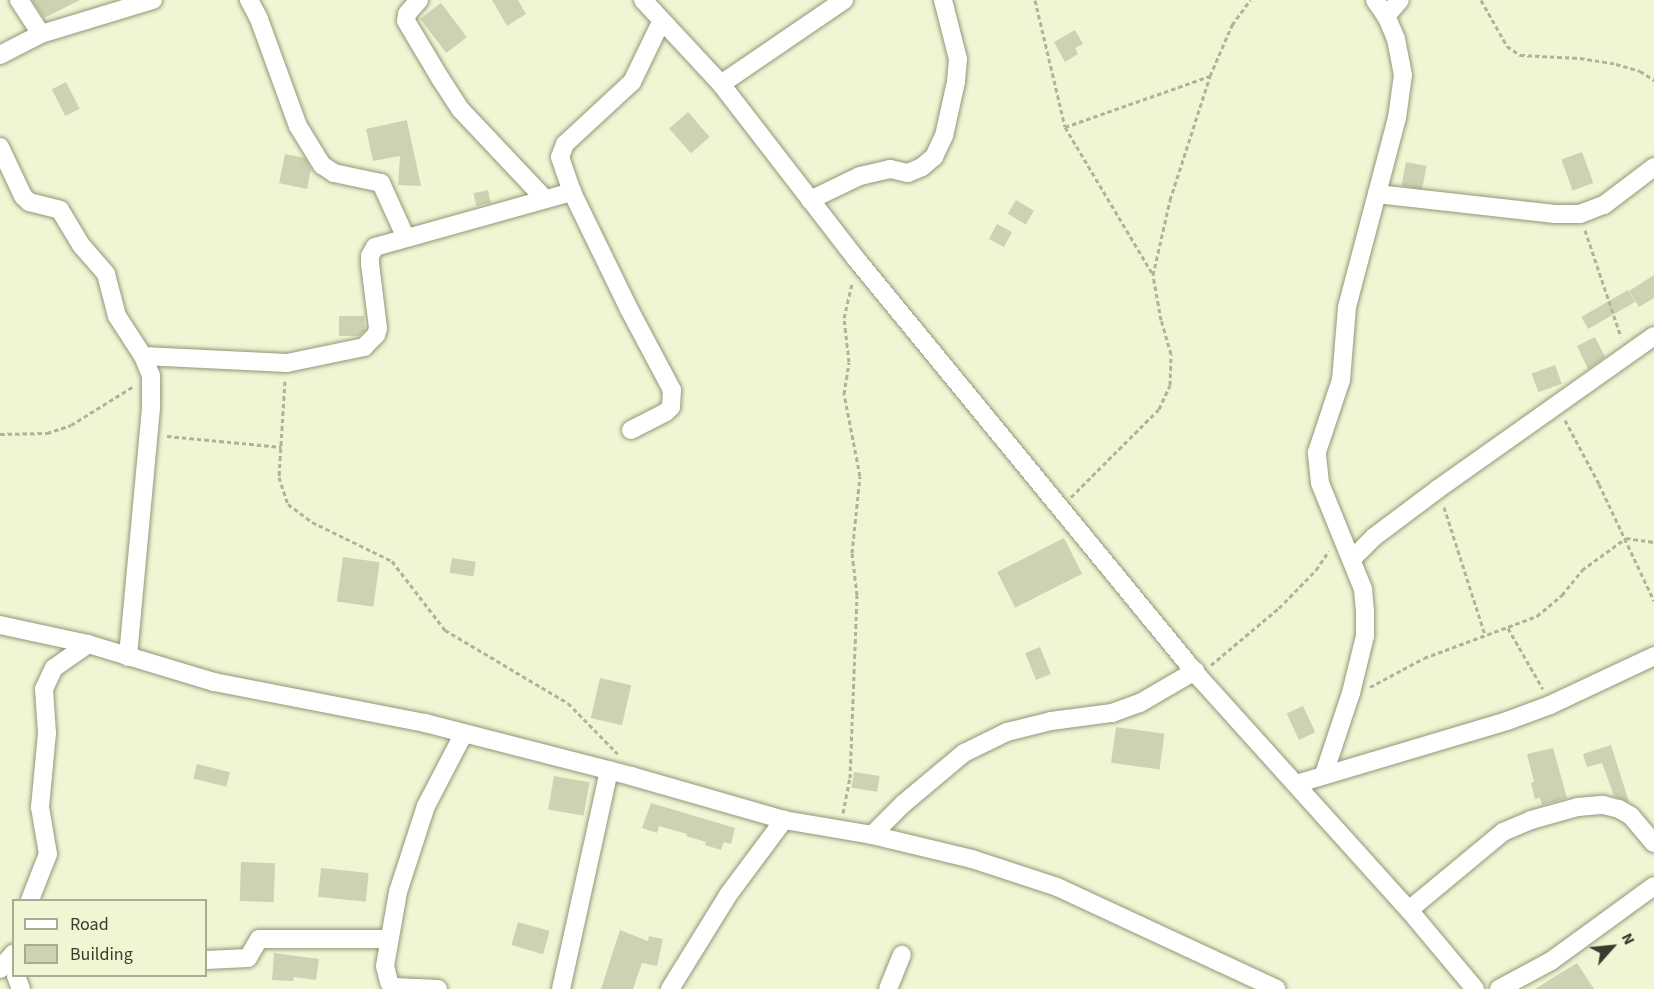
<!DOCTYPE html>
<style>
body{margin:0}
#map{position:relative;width:1654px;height:989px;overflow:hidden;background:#f0f6d4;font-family:"Source Sans 3",sans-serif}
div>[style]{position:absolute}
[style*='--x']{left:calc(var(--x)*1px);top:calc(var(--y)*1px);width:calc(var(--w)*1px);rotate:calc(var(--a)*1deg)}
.building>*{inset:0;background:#cdd2b2;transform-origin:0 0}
.path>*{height:3px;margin-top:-1.5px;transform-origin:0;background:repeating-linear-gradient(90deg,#afb499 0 4.5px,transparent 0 7.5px)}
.roads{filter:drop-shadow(0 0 2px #919677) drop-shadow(0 0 2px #919677)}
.minor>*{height:18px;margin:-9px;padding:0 9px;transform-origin:9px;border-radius:9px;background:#fff}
span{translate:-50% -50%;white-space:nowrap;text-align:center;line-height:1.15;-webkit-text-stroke:6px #f0f6d4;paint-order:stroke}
.legend{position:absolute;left:12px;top:899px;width:195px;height:78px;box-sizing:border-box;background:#f0f6d4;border:2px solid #a7ac92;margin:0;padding:8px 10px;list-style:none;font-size:18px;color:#3a3c2f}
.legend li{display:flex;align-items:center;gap:12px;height:30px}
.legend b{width:30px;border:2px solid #a7ac92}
.north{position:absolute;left:1582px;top:917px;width:60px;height:60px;-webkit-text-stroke:4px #f0f6d4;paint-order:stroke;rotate:63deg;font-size:16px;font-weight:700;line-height:24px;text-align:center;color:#3a3c2f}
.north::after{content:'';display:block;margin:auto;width:21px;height:27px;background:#3a3c2f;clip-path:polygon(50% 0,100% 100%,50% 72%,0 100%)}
</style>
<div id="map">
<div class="building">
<i style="clip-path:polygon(32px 0,80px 0,44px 18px)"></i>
<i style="clip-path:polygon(492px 0,518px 0,526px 14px,507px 26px)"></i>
<i style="left:441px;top:3px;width:43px;height:26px;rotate:53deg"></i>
<i style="clip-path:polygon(1075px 30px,1083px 44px,1075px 48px,1078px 54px,1065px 62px,1054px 42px)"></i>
<i style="left:66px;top:82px;width:30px;height:16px;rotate:63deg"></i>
<i style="left:688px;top:112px;width:33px;height:25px;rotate:49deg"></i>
<i style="clip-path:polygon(407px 120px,407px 121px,421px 186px,398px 185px,400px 156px,373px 161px,366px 129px)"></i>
<i style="left:1582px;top:152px;width:33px;height:22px;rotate:70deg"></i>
<i style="clip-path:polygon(285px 154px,305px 158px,311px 169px,307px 189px,279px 183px)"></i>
<i style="left:1406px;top:162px;width:21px;height:24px;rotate:11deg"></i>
<i style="left:488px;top:190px;width:13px;height:15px;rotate:77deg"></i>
<i style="left:1016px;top:200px;width:21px;height:16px;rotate:31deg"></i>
<i style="left:997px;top:224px;width:17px;height:17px;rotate:28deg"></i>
<i style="clip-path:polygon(1654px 275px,1654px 298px,1639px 307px,1629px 291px)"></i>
<i style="left:1628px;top:290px;width:14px;height:54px;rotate:60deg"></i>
<i style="clip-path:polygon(339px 316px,364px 316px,365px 331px,359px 336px,339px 336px)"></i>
<i style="clip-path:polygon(1595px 337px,1605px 357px,1588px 369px,1577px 346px)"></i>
<i style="left:1555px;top:365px;width:20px;height:25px;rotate:70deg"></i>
<i style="left:1064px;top:538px;width:40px;height:75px;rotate:63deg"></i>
<i style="left:343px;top:557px;width:37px;height:45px;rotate:8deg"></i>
<i style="left:452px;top:558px;width:24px;height:15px;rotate:9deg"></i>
<i style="left:1040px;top:647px;width:29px;height:16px;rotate:68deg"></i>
<i style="left:600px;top:678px;width:32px;height:41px;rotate:13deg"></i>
<i style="left:1303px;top:706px;width:29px;height:18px;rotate:65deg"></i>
<i style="left:1116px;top:727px;width:49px;height:36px;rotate:8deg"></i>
<i style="clip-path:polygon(1611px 745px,1629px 802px,1614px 796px,1602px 763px,1587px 767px,1583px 754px)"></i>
<i style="clip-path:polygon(1553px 748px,1567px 798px,1542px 805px,1540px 798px,1535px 799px,1531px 783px,1534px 782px,1527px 754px)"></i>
<i style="left:197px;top:764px;width:34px;height:15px;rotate:14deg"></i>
<i style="left:854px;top:772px;width:26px;height:16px;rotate:9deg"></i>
<i style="left:554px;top:776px;width:36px;height:34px;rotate:10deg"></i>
<i style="clip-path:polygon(651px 803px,735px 828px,731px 844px,724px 842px,721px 850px,705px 845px,706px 842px,686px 836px,687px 834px,659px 826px,657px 833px,642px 828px)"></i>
<i style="left:241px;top:862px;width:34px;height:39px;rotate:2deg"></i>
<i style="left:321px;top:868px;width:48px;height:29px;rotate:6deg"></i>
<i style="left:518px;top:922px;width:33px;height:24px;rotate:16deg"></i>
<i style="clip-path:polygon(620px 930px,648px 941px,649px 936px,663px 939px,657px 966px,642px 963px,633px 989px,601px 989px)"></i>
<i style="clip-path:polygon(274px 953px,319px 959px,316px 980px,294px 977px,293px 981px,272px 980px)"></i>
<i style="clip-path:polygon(1577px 963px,1594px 989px,1535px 989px)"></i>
</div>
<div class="path">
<i style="--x:1035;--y:0;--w:130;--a:76.7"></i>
<i style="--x:1065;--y:127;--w:170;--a:59.2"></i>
<i style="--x:1481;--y:0;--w:53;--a:60.5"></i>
<i style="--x:1507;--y:46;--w:16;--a:35"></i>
<i style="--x:1520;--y:55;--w:60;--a:2.9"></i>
<i style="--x:1580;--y:58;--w:36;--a:9"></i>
<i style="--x:1616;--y:64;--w:25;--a:16"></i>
<i style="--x:1640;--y:71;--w:17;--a:33"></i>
<i style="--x:1065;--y:127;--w:154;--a:-19.4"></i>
<i style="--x:1585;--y:230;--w:113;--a:71.4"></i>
<i style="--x:285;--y:381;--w:96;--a:93.6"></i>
<i style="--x:279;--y:477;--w:28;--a:72"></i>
<i style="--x:288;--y:504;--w:30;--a:37"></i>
<i style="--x:312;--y:522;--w:89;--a:26"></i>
<i style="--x:392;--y:561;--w:87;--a:52.5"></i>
<i style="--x:445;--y:630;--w:143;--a:30.7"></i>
<i style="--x:568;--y:703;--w:71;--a:45.6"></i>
<i style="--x:1565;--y:420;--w:72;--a:62"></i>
<i style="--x:1599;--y:484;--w:129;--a:64.8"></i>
<i style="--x:0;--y:434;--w:47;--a:-1.2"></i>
<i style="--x:47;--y:433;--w:25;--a:-18"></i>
<i style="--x:71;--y:425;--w:74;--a:-31.8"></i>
<i style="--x:167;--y:436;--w:115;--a:5.5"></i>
<i style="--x:1071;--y:497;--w:124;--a:-45"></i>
<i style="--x:1159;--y:409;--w:26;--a:-65"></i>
<i style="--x:1170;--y:385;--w:31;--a:-88"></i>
<i style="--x:1171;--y:354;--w:35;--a:-106"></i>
<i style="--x:1161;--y:320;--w:46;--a:-100.1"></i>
<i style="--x:1153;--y:275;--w:77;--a:-77.2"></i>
<i style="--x:1170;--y:200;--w:130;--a:-72.1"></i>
<i style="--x:1210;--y:76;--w:56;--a:-66.7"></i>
<i style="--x:1232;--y:25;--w:31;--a:-54"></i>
<i style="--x:1444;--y:507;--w:134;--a:72.2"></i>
<i style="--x:1508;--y:628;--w:70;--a:60.2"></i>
<i style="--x:1211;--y:665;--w:89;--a:-40"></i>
<i style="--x:1279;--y:608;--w:53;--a:-45.8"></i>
<i style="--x:1316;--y:570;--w:23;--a:-56"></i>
<i style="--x:1370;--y:687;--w:61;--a:-28.2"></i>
<i style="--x:1424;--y:658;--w:121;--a:-20.4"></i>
<i style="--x:1537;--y:616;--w:33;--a:-40"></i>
<i style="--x:1562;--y:595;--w:32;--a:-51"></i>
<i style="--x:1582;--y:570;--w:54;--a:-36"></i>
<i style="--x:1626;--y:538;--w:28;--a:8"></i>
<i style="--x:843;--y:813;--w:36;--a:-79"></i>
<i style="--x:850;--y:778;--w:183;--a:-87.8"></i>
<i style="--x:857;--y:595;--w:42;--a:-96.8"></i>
<i style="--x:852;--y:553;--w:77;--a:-84.1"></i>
<i style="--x:860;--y:476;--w:84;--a:-101"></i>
<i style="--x:844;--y:394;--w:32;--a:-81"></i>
<i style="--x:849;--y:362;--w:44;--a:-96.5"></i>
<i style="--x:844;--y:318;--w:37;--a:-77"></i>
</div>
<div class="roads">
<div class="minor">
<i style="--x:19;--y:0;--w:40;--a:57.1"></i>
<i style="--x:249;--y:0;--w:21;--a:62"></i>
<i style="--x:259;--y:19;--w:114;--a:70"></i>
<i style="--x:298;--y:126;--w:46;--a:58.4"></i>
<i style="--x:322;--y:165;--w:14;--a:34"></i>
<i style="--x:334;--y:173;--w:48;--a:12"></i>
<i style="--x:381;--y:183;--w:60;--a:65.6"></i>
<i style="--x:419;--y:0;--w:18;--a:131"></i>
<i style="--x:407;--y:14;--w:7;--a:98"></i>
<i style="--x:406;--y:21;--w:66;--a:59.2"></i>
<i style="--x:440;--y:78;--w:38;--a:57"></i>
<i style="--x:461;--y:110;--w:122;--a:46.7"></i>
<i style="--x:643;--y:0;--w:115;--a:47.1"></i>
<i style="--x:721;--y:84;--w:222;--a:52.3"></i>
<i style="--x:857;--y:260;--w:538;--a:50.66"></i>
<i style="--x:1198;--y:676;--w:315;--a:48"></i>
<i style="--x:1409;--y:910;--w:103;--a:50.1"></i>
<i style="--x:1386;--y:16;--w:21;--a:-49"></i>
<i style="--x:0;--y:55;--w:46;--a:-27.1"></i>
<i style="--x:41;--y:34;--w:117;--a:-16.9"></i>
<i style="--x:721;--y:84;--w:149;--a:-34.3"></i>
<i style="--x:0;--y:147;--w:54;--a:64.9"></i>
<i style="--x:23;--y:196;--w:8;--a:45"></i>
<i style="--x:29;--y:202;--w:32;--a:14"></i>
<i style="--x:60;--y:210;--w:41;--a:59"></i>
<i style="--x:81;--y:245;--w:38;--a:49"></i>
<i style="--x:106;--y:274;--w:43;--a:75.3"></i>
<i style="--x:117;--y:316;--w:48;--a:57"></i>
<i style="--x:143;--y:356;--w:22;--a:68"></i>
<i style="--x:151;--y:376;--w:32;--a:90"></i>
<i style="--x:151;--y:408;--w:250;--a:95.3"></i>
<i style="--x:1377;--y:194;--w:179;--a:6.4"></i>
<i style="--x:1555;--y:214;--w:25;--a:0"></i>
<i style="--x:1580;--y:214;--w:26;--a:-21"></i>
<i style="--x:1604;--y:205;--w:63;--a:-37.2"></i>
<i style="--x:810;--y:200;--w:55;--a:-25.6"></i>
<i style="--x:860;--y:176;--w:31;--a:-13"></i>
<i style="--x:890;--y:169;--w:18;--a:13"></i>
<i style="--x:908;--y:173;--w:15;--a:-23"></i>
<i style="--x:922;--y:167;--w:16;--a:-40"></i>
<i style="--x:934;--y:157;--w:23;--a:-65"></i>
<i style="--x:944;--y:136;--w:55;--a:-77.5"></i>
<i style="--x:956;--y:82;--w:23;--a:-85"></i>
<i style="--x:958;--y:59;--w:61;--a:-104.3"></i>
<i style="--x:143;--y:356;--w:144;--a:2.8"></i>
<i style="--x:287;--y:363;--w:79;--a:-11.7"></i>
<i style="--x:364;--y:347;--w:17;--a:-45"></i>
<i style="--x:376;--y:335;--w:7;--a:-74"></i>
<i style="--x:378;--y:328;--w:64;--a:-97.1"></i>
<i style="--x:370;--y:264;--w:8;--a:-90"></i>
<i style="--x:370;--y:256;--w:10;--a:-61"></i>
<i style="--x:375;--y:247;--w:205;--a:-15.6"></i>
<i style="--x:631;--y:430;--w:39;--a:-27"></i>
<i style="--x:666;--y:412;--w:7;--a:-45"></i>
<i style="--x:671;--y:407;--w:17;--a:-87"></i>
<i style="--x:672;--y:390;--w:92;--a:-118"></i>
<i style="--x:629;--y:309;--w:130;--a:-116"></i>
<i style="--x:572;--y:192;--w:37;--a:-109"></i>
<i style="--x:560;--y:157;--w:14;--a:-69"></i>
<i style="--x:565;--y:144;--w:91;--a:-42.8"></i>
<i style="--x:632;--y:82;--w:67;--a:-64.2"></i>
<i style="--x:1352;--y:559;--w:31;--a:-45"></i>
<i style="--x:1374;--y:537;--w:80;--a:-36.9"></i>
<i style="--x:1438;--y:489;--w:265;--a:-35.3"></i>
<i style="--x:0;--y:625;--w:90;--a:12.2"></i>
<i style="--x:88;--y:644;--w:132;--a:16.8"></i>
<i style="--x:214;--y:682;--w:215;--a:11"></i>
<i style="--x:425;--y:723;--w:213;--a:14.4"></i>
<i style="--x:631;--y:776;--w:159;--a:16"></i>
<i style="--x:784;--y:820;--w:89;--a:9.7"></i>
<i style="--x:872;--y:835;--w:103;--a:13.5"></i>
<i style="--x:972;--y:859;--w:89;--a:18.2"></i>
<i style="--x:1057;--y:887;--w:242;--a:24.9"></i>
<i style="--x:1324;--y:774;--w:85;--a:-71.6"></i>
<i style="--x:1351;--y:693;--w:59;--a:-76.2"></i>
<i style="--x:1365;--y:636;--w:24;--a:-90"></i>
<i style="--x:1365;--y:612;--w:23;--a:-95"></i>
<i style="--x:1363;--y:589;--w:114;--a:-112.1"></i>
<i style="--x:1320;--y:483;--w:31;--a:-96"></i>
<i style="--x:1317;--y:452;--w:76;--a:-71.6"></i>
<i style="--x:1341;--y:380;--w:73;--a:-85.3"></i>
<i style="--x:1347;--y:307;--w:196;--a:-75.2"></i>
<i style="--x:1397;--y:118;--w:43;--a:-82.1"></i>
<i style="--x:1403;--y:75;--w:37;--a:-101"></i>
<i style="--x:1396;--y:39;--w:25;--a:-113"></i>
<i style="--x:1386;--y:16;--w:19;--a:-125"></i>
<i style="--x:1296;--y:784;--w:220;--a:-16.6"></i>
<i style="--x:1507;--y:721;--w:46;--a:-20.4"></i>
<i style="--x:1550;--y:705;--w:115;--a:-25.2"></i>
<i style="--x:872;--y:835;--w:44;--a:-45"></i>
<i style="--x:903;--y:804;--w:80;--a:-39.9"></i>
<i style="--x:964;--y:753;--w:48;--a:-26"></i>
<i style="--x:1007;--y:732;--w:45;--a:-14"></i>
<i style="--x:1051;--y:721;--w:62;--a:-7.5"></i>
<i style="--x:1112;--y:713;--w:30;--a:-20"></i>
<i style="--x:1140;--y:703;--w:64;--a:-30.2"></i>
<i style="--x:30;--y:900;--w:49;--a:-68.6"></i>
<i style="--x:48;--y:854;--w:48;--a:-99.7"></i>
<i style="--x:40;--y:807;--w:74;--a:-84.6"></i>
<i style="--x:47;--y:733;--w:44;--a:-93.9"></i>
<i style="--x:44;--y:689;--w:23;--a:-65"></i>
<i style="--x:54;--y:668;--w:42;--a:-35.2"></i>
<i style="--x:1409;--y:910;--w:122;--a:-39.7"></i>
<i style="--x:1503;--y:832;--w:30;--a:-23"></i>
<i style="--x:1531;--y:820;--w:49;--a:-15.5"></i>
<i style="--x:1578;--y:807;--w:25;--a:-5"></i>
<i style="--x:1603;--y:805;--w:16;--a:14"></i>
<i style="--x:1619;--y:809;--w:14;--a:30"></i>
<i style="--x:1631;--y:816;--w:35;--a:50"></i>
<i style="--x:206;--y:960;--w:42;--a:-2.7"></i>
<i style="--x:248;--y:958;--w:22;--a:-60"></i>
<i style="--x:259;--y:939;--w:130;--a:0"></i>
<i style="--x:0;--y:969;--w:21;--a:-49"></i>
<i style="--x:16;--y:976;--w:14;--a:69"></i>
<i style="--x:438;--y:989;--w:44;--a:-177.4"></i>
<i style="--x:394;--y:987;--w:7;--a:-135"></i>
<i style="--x:389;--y:982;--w:16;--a:-104"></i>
<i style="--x:385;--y:966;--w:75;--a:-80"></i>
<i style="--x:398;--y:892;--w:90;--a:-72"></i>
<i style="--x:426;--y:806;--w:82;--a:-62.5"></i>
<i style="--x:561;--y:989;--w:224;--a:-77.6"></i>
<i style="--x:670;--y:989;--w:110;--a:-58.3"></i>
<i style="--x:728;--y:895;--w:94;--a:-53.3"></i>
<i style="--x:888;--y:989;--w:37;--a:-68"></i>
<i style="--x:1499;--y:989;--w:59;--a:-28.3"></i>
<i style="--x:1551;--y:961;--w:127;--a:-36.1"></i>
</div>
</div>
<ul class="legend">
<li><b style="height:8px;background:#fff"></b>Road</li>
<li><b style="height:16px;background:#cdd2b2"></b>Building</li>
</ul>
<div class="north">N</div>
</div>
